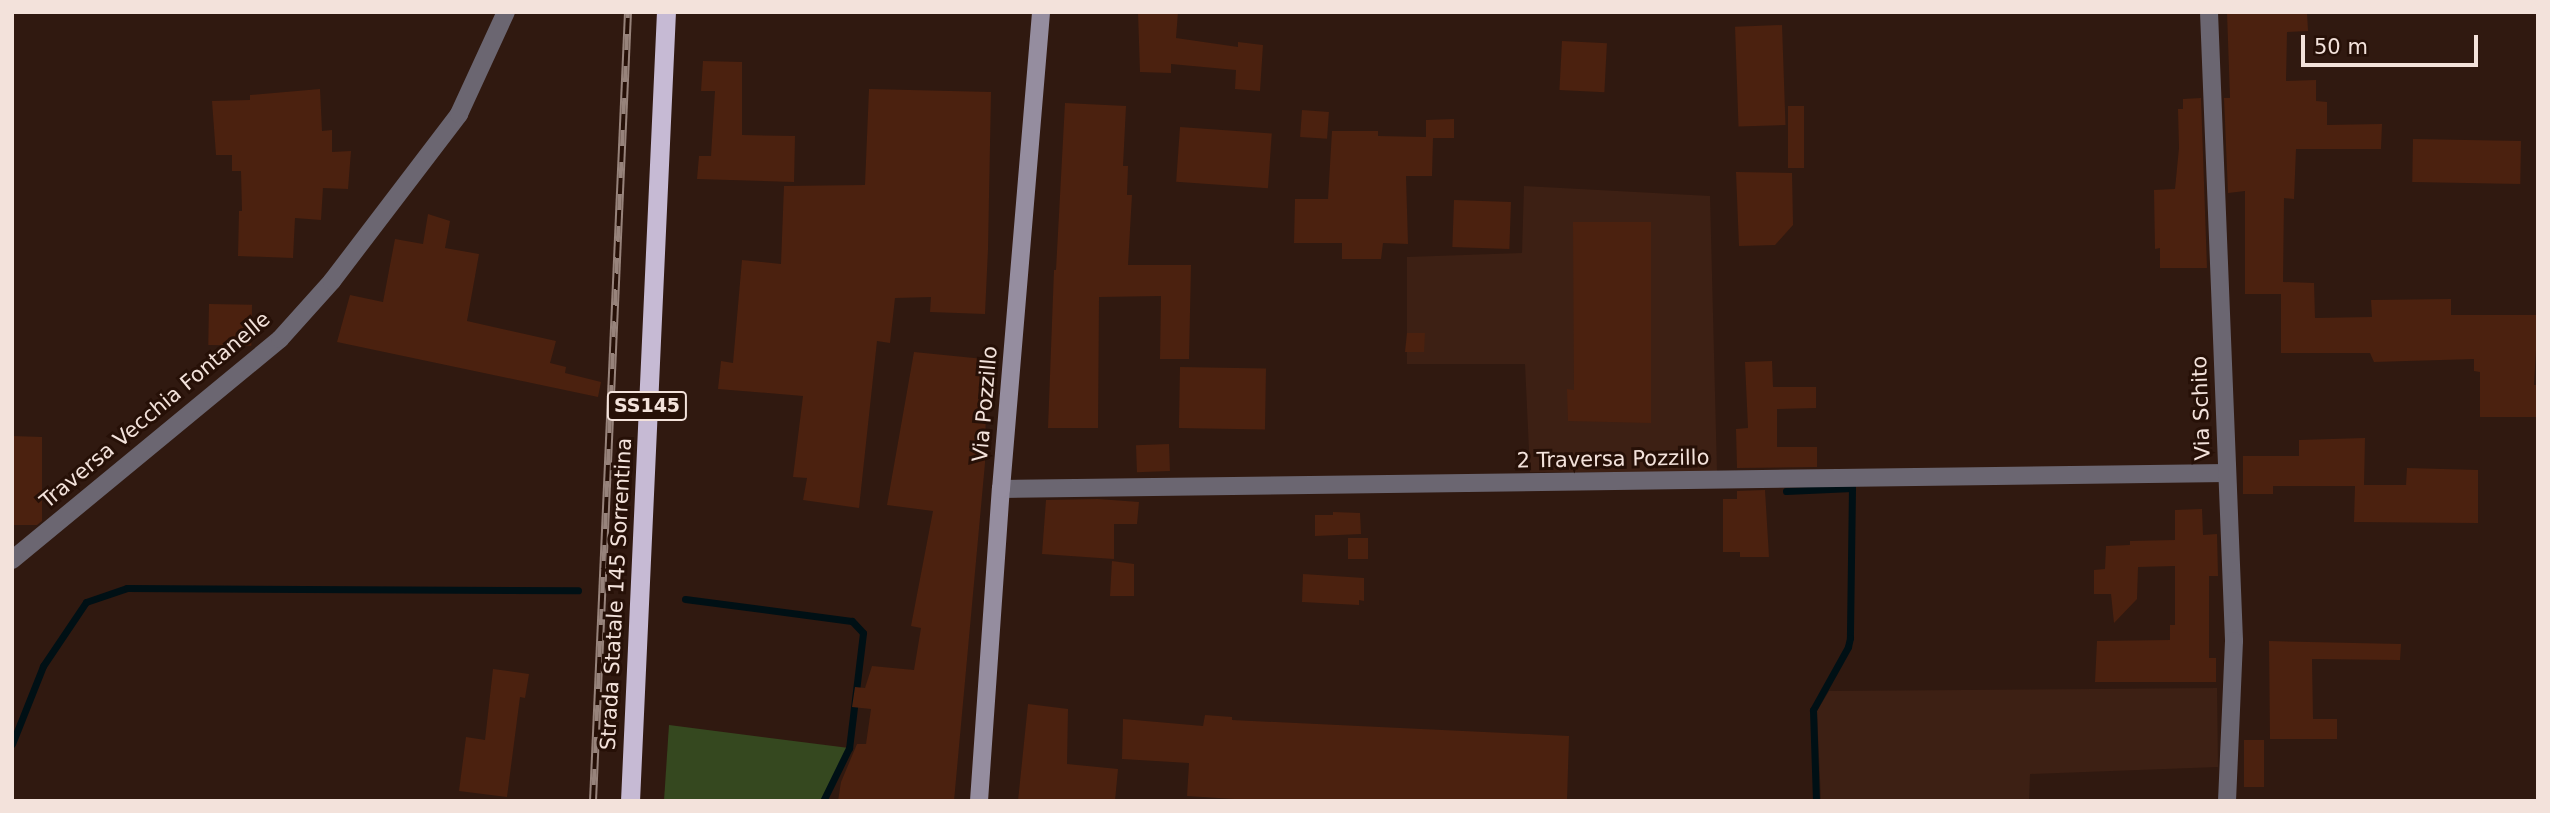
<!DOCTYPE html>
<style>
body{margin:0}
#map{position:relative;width:2550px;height:813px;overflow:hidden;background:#301910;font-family:"DejaVu Sans",sans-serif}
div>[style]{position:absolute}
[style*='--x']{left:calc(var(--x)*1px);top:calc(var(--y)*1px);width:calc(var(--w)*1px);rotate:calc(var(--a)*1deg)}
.built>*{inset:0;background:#3d2014}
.green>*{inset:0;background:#35481f}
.stream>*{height:7px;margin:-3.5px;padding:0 3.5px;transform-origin:3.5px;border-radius:3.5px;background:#001015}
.building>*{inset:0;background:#4b210f;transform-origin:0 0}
.minor>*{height:18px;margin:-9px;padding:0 9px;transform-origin:9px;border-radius:9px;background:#6b6671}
.tertiary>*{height:18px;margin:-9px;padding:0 9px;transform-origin:9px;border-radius:9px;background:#6b6671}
.secondary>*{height:18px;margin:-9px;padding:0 9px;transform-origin:9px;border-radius:9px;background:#958d9f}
.trunk>*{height:19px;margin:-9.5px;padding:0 9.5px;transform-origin:9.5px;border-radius:9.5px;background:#c6bad4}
.rail>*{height:8px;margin-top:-4px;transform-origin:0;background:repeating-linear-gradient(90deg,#261007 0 16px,#97837b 0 32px);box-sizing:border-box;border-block:2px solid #97837b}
span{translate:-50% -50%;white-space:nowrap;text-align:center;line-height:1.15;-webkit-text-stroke:6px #261007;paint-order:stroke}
.shield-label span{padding:2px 5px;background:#261007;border:2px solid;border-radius:5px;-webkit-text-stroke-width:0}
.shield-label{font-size:19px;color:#f3e2db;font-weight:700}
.street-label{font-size:21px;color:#f3e2db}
.frame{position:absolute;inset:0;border:14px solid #f3e2db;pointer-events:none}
.scale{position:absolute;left:2301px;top:35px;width:177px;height:32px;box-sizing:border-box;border:4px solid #f3e2db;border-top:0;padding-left:9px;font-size:21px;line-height:24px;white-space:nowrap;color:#f3e2db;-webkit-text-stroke:5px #261007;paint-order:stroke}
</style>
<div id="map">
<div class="built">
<i style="clip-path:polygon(1524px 186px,1710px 196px,1717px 472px,1530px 472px,1525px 364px,1407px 364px,1407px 257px,1522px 253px)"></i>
<i style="clip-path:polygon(2217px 688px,2218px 767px,2030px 774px,2029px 801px,1821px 801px,1817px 711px,1829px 691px)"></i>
</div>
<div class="green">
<i style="clip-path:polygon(669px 725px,849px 748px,823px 801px,664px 801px)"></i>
</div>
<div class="stream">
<i style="--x:1786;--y:491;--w:66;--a:-2.6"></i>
<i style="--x:1852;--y:488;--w:150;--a:90.8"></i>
<i style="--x:1850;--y:638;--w:9;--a:103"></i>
<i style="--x:1848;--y:647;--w:72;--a:119.1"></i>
<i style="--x:1813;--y:710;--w:91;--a:88.1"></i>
<i style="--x:685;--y:599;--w:168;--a:7.5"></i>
<i style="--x:852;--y:621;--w:16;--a:47"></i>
<i style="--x:863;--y:633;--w:116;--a:96.9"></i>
<i style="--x:849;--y:748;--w:59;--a:116.1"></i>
<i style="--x:12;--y:744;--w:84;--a:-68.3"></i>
<i style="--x:43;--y:666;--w:77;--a:-56.1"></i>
<i style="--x:86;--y:602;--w:43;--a:-18.9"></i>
<i style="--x:127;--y:588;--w:451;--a:0.3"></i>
</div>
<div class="building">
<i style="clip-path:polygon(1138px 12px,1178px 12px,1176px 38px,1238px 47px,1238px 42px,1263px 45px,1260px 91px,1235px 89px,1236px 70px,1171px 64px,1171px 73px,1140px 72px)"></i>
<i style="clip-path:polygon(2227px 12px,2307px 12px,2308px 31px,2287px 32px,2286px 81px,2316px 80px,2316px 101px,2327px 102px,2327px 125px,2382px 124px,2381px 149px,2296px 149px,2294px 199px,2284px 198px,2283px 282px,2314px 283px,2315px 318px,2372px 317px,2371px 300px,2451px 299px,2451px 315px,2538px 315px,2534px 385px,2537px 385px,2538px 417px,2480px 417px,2480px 372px,2474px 371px,2474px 359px,2374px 362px,2370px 353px,2281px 353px,2281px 294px,2245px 294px,2245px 191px,2228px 193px,2224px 98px,2230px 98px)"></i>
<i style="left:1782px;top:25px;width:100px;height:47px;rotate:88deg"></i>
<i style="left:1562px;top:41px;width:45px;height:49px;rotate:3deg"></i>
<i style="clip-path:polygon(703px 61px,742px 62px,742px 135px,795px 136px,794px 182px,697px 179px,699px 156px,711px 156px,715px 91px,701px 91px)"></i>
<i style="clip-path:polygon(320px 89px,322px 131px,332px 130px,332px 152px,351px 151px,348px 189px,323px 188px,321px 220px,295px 218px,293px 258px,238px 256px,239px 211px,242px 211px,241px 171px,232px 171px,232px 155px,216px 155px,212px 101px,250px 100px,250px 95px)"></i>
<i style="clip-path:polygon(869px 89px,991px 92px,988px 249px,985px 314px,930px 312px,931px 297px,895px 298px,890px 343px,877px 341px,859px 508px,803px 500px,807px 478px,793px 477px,803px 396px,718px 389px,721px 361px,733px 363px,742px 260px,781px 264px,784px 186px,865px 185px)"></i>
<i style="clip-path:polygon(2201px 98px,2207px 268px,2160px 268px,2160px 248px,2155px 249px,2154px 190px,2175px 189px,2179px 148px,2178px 109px,2183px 109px,2183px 99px)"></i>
<i style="clip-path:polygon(1065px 103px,1126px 106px,1123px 166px,1128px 166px,1127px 195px,1132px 195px,1128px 265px,1191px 265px,1189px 359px,1160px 359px,1161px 296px,1099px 297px,1098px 428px,1048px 428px,1054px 270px,1056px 270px)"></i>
<i style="left:1788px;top:106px;width:16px;height:62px"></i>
<i style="left:1302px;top:110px;width:27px;height:27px;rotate:4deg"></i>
<i style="clip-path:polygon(1454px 119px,1454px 138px,1433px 138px,1432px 176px,1406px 176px,1408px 244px,1383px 243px,1381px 259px,1342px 259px,1342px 243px,1294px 243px,1295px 199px,1328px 199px,1332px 131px,1378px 131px,1378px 136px,1426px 137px,1426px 120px)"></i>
<i style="left:1180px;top:127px;width:92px;height:55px;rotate:4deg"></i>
<i style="left:2413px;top:139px;width:108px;height:43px;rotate:1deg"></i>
<i style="clip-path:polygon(1736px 172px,1792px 173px,1793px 225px,1775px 245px,1739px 246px)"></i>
<i style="left:1454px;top:200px;width:57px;height:47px;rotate:2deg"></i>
<i style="clip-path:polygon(428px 214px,450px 221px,445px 248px,479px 254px,467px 321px,556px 341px,550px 363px,566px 367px,565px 373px,601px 382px,598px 397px,337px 342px,350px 295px,383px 302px,395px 239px,423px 244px)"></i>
<i style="clip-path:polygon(1573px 222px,1651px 222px,1651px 423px,1568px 421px,1567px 389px,1574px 390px)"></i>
<i style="left:209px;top:304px;width:43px;height:41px;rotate:1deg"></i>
<i style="clip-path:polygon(1407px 333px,1425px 333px,1424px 352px,1405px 352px)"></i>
<i style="clip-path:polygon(914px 352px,984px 359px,978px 399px,986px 399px,985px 463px,954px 801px,838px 801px,841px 782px,857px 744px,866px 744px,871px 709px,852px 707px,855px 687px,865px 688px,872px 666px,914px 670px,921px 628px,911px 626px,933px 511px,887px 505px)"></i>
<i style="clip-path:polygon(1772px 361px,1773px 387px,1816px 387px,1816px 408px,1777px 409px,1777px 447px,1817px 447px,1817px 467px,1737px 468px,1736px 429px,1748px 428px,1745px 362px)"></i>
<i style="left:1180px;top:367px;width:86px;height:61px;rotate:1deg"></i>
<i style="clip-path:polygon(12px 436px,42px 437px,42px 521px,37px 525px,12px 525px)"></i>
<i style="clip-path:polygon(2365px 438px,2364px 485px,2406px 485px,2407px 468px,2478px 470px,2478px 523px,2354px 522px,2355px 486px,2273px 486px,2273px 494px,2243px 494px,2243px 456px,2299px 456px,2299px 440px)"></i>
<i style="left:1169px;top:444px;width:27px;height:33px;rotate:88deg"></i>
<i style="clip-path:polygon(1765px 490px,1769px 557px,1740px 557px,1740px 552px,1723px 552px,1723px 499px,1737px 499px,1737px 491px)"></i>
<i style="clip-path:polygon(1098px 499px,1139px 502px,1137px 524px,1114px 524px,1114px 559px,1042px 554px,1046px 500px)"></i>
<i style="clip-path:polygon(2202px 509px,2203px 535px,2217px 534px,2218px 576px,2209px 576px,2209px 658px,2216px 658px,2216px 682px,2095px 682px,2097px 641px,2170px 640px,2170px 625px,2175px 625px,2175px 566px,2138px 567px,2137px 599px,2114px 623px,2111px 594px,2094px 594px,2094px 570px,2105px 569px,2106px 546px,2130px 545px,2130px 541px,2175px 540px,2175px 510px)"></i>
<i style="clip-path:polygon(1333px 512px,1360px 513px,1361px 534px,1315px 536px,1315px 515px,1333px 515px)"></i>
<i style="left:1348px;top:538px;width:20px;height:21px"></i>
<i style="clip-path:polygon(1112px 561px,1134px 564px,1134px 596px,1110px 596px)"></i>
<i style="clip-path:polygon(1303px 574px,1364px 578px,1364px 601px,1359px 600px,1359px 605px,1302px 602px)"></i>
<i style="clip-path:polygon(2269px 641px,2401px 644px,2400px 660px,2312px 659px,2313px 719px,2337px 719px,2337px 739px,2270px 739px)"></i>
<i style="clip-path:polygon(493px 669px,529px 674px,525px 698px,520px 697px,507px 797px,459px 791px,466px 737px,485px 740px)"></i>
<i style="clip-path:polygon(1028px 704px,1068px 709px,1067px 764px,1118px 769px,1115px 801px,1018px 801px)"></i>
<i style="clip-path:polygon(1205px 715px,1232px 717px,1232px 720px,1569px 736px,1567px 801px,1266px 801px,1187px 796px,1189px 763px,1122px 759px,1123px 719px,1203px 726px)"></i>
<i style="left:2244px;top:740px;width:20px;height:47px"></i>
</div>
<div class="minor">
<i style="--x:1001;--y:489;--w:1226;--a:-0.75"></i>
<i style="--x:12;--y:560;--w:347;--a:-39.5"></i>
<i style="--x:280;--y:339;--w:78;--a:-48.1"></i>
<i style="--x:332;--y:281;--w:210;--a:-52.7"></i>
<i style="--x:459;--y:114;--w:112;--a:-65.3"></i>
</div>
<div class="tertiary">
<i style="--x:2209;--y:12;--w:629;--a:87.72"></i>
<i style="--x:2234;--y:641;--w:160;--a:92.5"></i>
</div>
<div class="secondary">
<i style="--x:979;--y:801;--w:313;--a:-86"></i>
<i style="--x:1001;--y:489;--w:479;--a:-85.2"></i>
</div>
<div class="trunk">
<i style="--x:630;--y:801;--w:790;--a:-87.39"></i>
</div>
<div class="rail">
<i style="--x:593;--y:801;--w:790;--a:-87.46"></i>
</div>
<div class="shield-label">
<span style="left:647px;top:406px">SS145</span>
</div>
<div class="street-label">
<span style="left:985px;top:404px;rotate:-85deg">Via Pozzillo</span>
<span style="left:2201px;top:408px;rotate:-92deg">Via Schito</span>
<span style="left:155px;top:410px;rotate:-40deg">Traversa Vecchia Fontanelle</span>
<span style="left:1613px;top:459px;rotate:-1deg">2 Traversa Pozzillo</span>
<span style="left:616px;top:594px;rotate:-87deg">Strada Statale 145 Sorrentina</span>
</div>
<div class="frame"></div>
<div class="scale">50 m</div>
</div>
